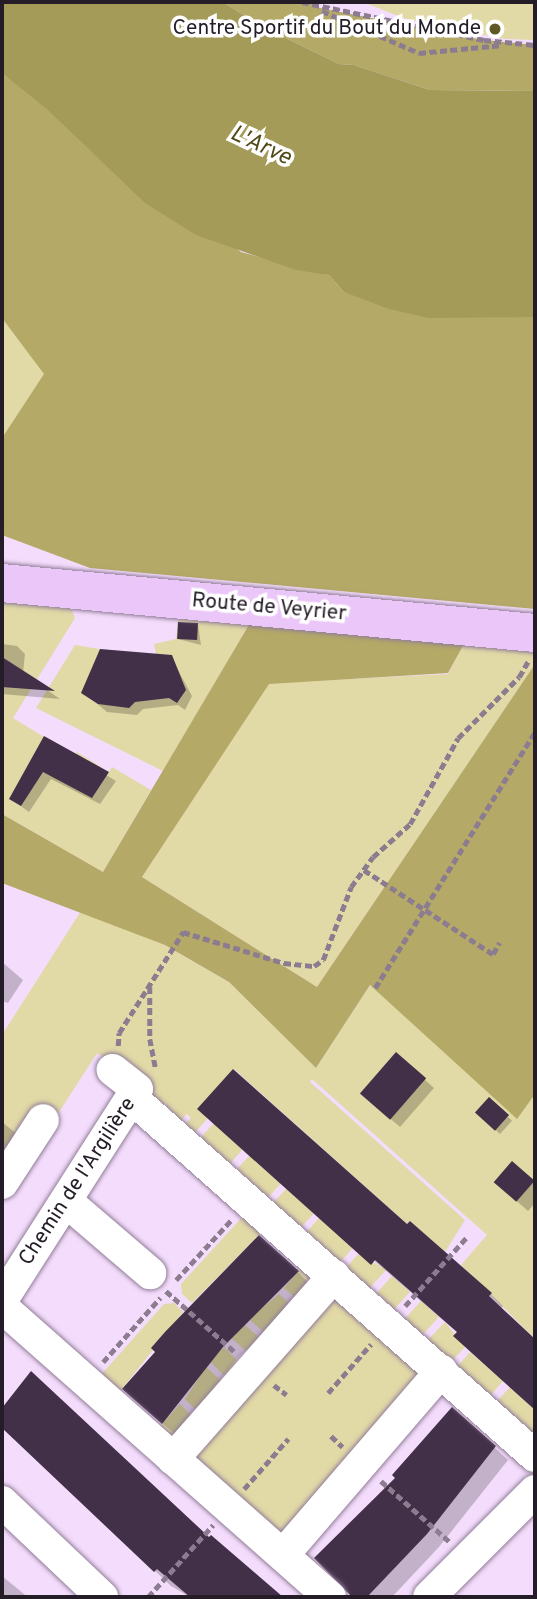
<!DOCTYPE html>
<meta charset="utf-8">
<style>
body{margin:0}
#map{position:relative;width:537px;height:1599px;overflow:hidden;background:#f4ddfc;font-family:Overpass,sans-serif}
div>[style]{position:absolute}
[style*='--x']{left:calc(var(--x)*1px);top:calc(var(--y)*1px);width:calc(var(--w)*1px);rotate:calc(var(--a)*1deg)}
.green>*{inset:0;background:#e1d9a6;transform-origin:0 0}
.forest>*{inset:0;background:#b4a967}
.water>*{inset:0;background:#a59b58}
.shadow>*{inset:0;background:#0003;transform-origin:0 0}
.building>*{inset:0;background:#423049;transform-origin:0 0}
.path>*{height:4.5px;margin-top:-2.25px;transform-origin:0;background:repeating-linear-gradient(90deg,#8b7c90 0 7px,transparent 0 10.5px)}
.roads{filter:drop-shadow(0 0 2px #917d99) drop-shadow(0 0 2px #917d99)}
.minor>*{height:32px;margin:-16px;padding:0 16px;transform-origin:16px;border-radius:16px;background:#fff}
.major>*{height:38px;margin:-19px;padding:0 19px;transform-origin:19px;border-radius:19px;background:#ebc7f9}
.dots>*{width:19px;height:19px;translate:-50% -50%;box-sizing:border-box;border:4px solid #fff;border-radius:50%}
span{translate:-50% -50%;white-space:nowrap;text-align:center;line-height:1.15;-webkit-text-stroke:7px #fff;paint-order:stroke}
.poi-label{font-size:21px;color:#241c27}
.right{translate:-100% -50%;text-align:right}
.street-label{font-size:21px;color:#241c27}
.water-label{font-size:23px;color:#524a16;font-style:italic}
.frame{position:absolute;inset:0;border:4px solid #241c27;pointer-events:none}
</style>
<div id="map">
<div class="green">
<i style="clip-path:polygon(363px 2px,535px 2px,535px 40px,505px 39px,406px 19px)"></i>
<i style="clip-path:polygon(2px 318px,45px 374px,2px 438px)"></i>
<i style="clip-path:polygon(2px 601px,70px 607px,75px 618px,13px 718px,75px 756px,77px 752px,109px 772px,112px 767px,151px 790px,103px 872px,2px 814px)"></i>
<i style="clip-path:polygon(179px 615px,250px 623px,163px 771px,36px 708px,75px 645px,111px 651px,159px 668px,154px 644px,176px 639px)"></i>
<i style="clip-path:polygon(464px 644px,535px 651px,535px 664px,317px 987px,142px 877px,269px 683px,448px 674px)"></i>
<i style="clip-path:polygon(535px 749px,535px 1339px,461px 1265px,487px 1235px,312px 1079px,310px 1082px,465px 1220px,445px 1252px,410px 1221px,407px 1224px,234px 1069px,208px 1118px,192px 1136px,182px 1127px,191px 1118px,187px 1114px,178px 1123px,167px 1114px,166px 1102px,161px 1107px,153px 1098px,153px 1090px,97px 1053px,2px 1201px,2px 1035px,81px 911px,165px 945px,229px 982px,316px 1068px,370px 985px,381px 990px)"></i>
<i style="left:214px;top:1123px;width:39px;height:23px;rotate:42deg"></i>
<i style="left:250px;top:1155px;width:42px;height:24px;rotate:43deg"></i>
<i style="left:287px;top:1188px;width:37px;height:25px;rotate:43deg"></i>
<i style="clip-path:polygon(246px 1213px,264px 1230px,192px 1303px,182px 1294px,181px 1284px)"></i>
<i style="left:319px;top:1218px;width:45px;height:23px;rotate:41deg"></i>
<i style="clip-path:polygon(359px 1253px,386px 1270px,367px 1291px,344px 1270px)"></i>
<i style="clip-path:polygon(304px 1265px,441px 1371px,283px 1555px,159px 1427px,180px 1404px,195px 1419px,200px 1414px,185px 1399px,206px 1367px,226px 1385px,252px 1356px,231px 1338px,244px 1324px,264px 1342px,269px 1337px,249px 1319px,279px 1294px,295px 1308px,300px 1302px,284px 1288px)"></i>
<i style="left:392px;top:1276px;width:24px;height:29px;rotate:42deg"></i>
<i style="left:421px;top:1301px;width:24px;height:30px;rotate:42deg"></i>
<i style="clip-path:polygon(174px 1303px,183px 1312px,118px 1394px,99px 1377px,164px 1304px)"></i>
<i style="clip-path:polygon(445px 1322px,465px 1347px,449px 1364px,425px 1343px)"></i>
<i style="left:224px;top:1347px;width:25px;height:20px;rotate:45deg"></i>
<i style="left:470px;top:1352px;width:44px;height:23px;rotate:41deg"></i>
<i style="clip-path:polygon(510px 1387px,535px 1410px,535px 1442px,494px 1405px)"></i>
</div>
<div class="forest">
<i style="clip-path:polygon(223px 2px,314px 2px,315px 7px,484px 40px,535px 45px,535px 91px,430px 90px,354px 65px,339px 64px,259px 25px)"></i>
<i style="clip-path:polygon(2px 73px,241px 252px,329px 275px,344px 292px,470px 316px,535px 317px,535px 609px,90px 568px,2px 535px,2px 438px,44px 374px,2px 318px)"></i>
<i style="clip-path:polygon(250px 623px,464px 644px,448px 673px,269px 684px,142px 877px,317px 987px,535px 664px,535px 1094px,517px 1119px,370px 985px,316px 1068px,229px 982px,165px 945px,2px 883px,2px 814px,103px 872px)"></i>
</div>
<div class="water">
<i style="clip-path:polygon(2px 2px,223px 2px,259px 25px,339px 64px,354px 65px,430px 90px,535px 91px,535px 317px,428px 318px,389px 309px,344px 292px,329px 275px,296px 270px,196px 235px,145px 203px,48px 110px,2px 73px)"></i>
</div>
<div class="shadow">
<i style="clip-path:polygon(198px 625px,201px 645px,178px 639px)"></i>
<i style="clip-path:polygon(2px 644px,17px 646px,25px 654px,23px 673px,60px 699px,2px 694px)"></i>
<i style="clip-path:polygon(171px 657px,192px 696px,185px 710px,178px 705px,143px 709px,137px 715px,107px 712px,83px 692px)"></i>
<i style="clip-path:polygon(44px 738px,116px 781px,100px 804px,51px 779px,29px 812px,11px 799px)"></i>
<i style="clip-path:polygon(2px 962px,23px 980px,8px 1003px,2px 1001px)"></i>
<i style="clip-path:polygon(396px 1054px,434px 1088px,400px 1127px,371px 1102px)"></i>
<i style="left:489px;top:1100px;width:31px;height:18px;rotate:42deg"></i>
<i style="clip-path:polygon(212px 1121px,407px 1227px,491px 1294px,503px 1306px,501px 1309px,535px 1341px,535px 1409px,468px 1348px,458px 1333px)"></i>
<i style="clip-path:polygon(2px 1122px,23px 1139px,2px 1159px)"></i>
<i style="clip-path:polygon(513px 1163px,535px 1184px,535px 1203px,528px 1211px,505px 1191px)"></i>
<i style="clip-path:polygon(298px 1272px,310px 1285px,236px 1360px,176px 1435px,137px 1401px)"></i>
<i style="clip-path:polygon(31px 1374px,209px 1540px,211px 1537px,281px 1597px,190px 1597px,171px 1586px,2px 1426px,2px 1411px)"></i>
<i style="clip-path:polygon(452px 1409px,508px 1460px,439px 1547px,392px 1597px,355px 1597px,316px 1558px,397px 1478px)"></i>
<i style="clip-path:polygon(2px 1576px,24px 1594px,27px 1597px,2px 1597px)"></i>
</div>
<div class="building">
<i style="left:178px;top:622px;width:20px;height:17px;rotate:3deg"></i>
<i style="clip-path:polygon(100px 649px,172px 655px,186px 690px,177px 703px,169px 698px,135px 702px,129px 708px,98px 704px,81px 693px)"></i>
<i style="clip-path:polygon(2px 657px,55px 691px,2px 687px)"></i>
<i style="clip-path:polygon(44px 736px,109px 772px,92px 798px,43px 772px,21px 806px,9px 799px)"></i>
<i style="left:396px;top:1052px;width:40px;height:55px;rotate:41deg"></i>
<i style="clip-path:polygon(233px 1069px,407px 1224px,410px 1221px,492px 1293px,489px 1296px,535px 1339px,535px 1410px,453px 1336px,457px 1332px,375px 1260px,371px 1265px,197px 1109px)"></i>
<i style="left:489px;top:1097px;width:27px;height:21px;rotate:42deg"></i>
<i style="left:512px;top:1161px;width:30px;height:28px;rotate:41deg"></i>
<i style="clip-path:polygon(259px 1235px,299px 1271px,223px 1347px,162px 1424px,122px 1389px,155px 1352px,151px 1348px,165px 1332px)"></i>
<i style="clip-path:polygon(31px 1371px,209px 1537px,211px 1535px,283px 1597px,190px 1597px,157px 1569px,154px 1572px,2px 1428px,2px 1408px)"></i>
<i style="clip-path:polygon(452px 1407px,496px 1446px,427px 1534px,367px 1597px,352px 1597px,314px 1558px,395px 1478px,392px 1475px)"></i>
</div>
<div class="path">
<i style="--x:302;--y:2;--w:186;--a:11.8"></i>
<i style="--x:484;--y:40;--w:51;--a:5.6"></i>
<i style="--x:322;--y:11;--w:106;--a:23.4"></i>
<i style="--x:419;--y:53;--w:84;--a:-5.4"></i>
<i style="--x:364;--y:870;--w:154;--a:33.1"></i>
<i style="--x:493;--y:954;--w:13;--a:-61"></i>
<i style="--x:150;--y:987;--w:52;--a:90"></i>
<i style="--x:150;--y:1039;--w:31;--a:79"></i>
<i style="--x:375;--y:988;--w:302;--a:-58"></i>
<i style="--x:118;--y:1046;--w:13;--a:-86"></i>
<i style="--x:119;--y:1033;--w:120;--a:-57.6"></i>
<i style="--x:183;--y:932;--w:106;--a:17.1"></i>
<i style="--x:284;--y:963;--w:30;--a:6"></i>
<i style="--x:314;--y:966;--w:11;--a:-34"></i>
<i style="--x:323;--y:960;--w:78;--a:-69"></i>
<i style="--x:351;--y:887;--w:37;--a:-54"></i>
<i style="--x:373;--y:857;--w:50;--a:-41.7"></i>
<i style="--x:410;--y:824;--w:98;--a:-60.8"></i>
<i style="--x:458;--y:738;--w:86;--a:-45"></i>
<i style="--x:519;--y:677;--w:20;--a:-60"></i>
<i style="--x:176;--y:1280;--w:83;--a:-47.4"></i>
<i style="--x:166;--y:1291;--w:92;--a:41.5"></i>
<i style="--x:405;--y:1306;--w:93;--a:-48.1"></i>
<i style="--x:103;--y:1362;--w:86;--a:-48.3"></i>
<i style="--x:274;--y:1385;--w:16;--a:38"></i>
<i style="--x:328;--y:1393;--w:65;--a:-48.7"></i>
<i style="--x:331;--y:1436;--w:16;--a:43"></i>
<i style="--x:381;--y:1481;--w:92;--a:41.5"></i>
<i style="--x:244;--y:1489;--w:67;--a:-48.7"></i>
<i style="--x:148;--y:1597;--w:97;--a:-47.9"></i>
</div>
<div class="roads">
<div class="minor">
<i style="--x:132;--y:1098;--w:539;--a:41.62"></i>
<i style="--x:2;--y:1183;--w:75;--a:-56.9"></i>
<i style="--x:66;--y:1201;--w:111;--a:40.6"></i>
<i style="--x:2;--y:1300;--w:250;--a:-57.4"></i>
<i style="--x:137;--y:1089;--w:31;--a:-142"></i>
<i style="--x:2;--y:1307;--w:438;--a:41.5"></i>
<i style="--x:173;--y:1459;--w:244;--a:-48.7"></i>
<i style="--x:2;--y:1502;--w:138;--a:43.5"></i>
<i style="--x:283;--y:1555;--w:243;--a:-49.3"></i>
<i style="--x:429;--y:1597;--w:150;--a:-45"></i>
</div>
<div class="major">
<i style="--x:2;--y:583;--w:535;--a:5.36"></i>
</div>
</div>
<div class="dots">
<i style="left:495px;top:29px;background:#605824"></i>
</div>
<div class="poi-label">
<span class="right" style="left:481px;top:29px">Centre Sportif du Bout du Monde</span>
</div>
<div class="street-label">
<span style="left:269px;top:608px;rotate:5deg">Route de Veyrier</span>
<span style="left:78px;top:1182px;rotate:-57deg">Chemin de l'Argilière</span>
</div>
<div class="water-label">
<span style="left:260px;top:147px;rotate:25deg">L'Arve</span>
</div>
<div class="frame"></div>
</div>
